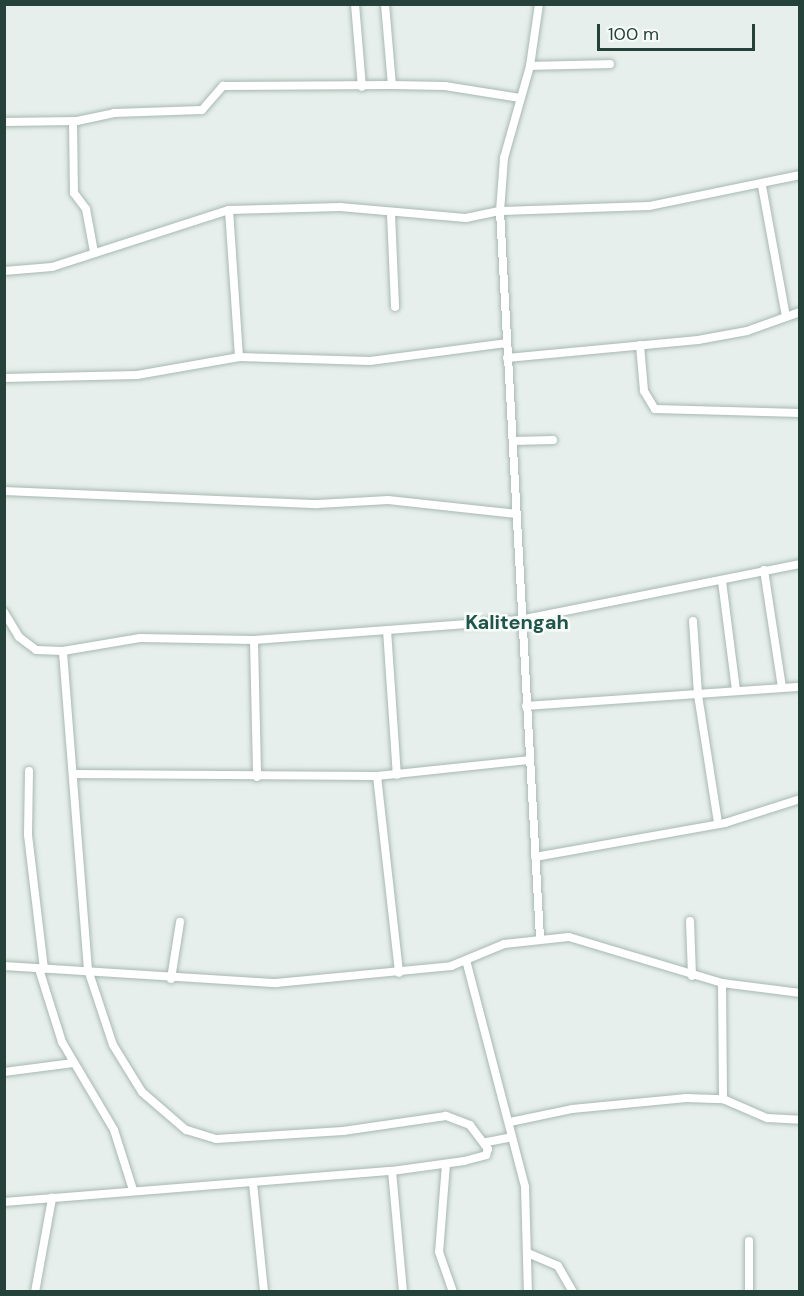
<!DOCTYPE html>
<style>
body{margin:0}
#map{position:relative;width:804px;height:1296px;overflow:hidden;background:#e6efeb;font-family:"DM Sans",sans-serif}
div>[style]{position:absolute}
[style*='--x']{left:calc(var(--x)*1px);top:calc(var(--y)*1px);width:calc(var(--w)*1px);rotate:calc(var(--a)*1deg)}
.roads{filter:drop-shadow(0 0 2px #a8b8b2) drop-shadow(0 0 2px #a8b8b2)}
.street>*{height:8px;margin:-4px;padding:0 4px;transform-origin:4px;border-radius:4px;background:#fff}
span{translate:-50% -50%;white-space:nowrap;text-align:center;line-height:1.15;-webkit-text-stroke:5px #f7fbf9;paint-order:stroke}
.quarter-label{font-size:20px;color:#1f5548;font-weight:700}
.frame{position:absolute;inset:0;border:6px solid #24423a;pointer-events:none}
.scale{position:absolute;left:597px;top:24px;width:158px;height:27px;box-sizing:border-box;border:3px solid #24423a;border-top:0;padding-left:8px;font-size:18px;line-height:21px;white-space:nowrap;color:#24423a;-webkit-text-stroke:4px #f7fbf9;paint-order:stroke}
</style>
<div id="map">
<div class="roads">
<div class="street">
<i style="--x:355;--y:4;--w:83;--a:85.2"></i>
<i style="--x:385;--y:4;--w:81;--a:85.1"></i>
<i style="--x:392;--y:85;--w:53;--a:1.1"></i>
<i style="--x:445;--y:86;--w:76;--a:9.1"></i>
<i style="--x:539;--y:4;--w:63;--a:98.3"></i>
<i style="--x:530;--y:66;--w:96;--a:105.8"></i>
<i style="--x:504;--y:158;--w:53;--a:94.3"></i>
<i style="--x:500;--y:211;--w:728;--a:86.85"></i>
<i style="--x:530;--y:66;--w:80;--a:-1.4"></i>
<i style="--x:4;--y:122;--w:73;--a:-0.8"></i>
<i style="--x:77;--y:121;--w:38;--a:-12"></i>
<i style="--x:114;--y:113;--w:88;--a:-2"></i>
<i style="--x:202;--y:110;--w:32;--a:-49"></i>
<i style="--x:223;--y:86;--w:169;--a:-0.3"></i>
<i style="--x:73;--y:122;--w:71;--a:89.2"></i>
<i style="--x:74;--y:193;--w:20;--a:53"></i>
<i style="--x:86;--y:209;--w:44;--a:79.5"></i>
<i style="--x:762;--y:186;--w:133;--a:79.6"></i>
<i style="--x:229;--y:210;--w:147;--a:86.1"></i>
<i style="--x:391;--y:214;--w:93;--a:87.5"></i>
<i style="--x:4;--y:271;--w:48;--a:-4.8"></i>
<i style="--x:52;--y:267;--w:186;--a:-17.9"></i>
<i style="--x:229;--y:210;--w:111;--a:-1.5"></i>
<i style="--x:340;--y:207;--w:126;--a:5"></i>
<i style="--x:466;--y:218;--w:35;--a:-12"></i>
<i style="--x:500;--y:211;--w:149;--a:-1.9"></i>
<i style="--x:649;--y:206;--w:154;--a:-11.6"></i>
<i style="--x:640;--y:345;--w:46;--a:85"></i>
<i style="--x:644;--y:391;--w:21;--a:59"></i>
<i style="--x:655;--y:409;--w:145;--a:1.6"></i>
<i style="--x:507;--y:358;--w:192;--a:-5.4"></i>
<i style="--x:698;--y:340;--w:50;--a:-10.4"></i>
<i style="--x:747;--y:331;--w:56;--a:-19.7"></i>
<i style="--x:4;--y:378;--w:133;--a:-1.3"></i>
<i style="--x:137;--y:375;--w:104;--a:-10"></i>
<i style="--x:239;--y:357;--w:131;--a:1.7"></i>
<i style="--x:370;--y:361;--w:137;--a:-7.5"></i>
<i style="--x:513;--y:441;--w:40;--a:-1.4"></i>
<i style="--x:4;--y:491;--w:314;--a:2.4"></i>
<i style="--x:318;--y:504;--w:70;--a:-3.3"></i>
<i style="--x:388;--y:500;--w:129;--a:6.2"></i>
<i style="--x:764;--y:570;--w:119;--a:81.3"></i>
<i style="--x:722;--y:581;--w:110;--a:82.7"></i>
<i style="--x:4;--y:612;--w:29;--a:59"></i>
<i style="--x:19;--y:637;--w:21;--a:37"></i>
<i style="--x:36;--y:650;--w:27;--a:2"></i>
<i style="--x:693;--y:621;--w:74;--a:86.1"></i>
<i style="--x:698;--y:695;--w:130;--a:81.1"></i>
<i style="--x:387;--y:630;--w:145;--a:86.1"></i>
<i style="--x:254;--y:640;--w:137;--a:88.7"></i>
<i style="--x:526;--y:706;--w:275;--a:-4"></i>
<i style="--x:29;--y:771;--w:64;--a:90.9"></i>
<i style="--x:28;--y:835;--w:135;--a:83.2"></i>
<i style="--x:73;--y:774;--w:304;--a:0.4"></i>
<i style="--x:377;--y:776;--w:152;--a:-6"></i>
<i style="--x:377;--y:776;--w:198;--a:83.6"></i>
<i style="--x:535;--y:857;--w:193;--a:-10.1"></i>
<i style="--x:725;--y:823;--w:79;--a:-17.7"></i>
<i style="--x:690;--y:921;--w:55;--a:87.9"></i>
<i style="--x:466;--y:960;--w:235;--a:75.4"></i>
<i style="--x:525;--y:1187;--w:105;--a:88.4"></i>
<i style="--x:4;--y:966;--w:273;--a:3.6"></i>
<i style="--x:276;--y:983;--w:176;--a:-5.5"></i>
<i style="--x:451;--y:966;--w:57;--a:-22.5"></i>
<i style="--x:504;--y:944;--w:65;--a:-6.1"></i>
<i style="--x:569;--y:937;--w:160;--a:16.7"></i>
<i style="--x:722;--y:983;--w:79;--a:7.3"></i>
<i style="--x:39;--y:969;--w:77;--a:72.5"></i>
<i style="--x:62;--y:1042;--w:102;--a:59.4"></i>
<i style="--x:114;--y:1130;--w:63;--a:72.4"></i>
<i style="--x:171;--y:979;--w:58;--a:-81"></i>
<i style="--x:722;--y:983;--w:116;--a:89.5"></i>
<i style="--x:4;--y:1072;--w:70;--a:-7.4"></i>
<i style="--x:510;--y:1122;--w:63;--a:-11.8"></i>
<i style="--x:572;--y:1109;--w:115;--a:-5.5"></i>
<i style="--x:686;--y:1098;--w:37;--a:2"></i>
<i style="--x:723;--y:1099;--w:48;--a:23.4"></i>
<i style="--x:767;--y:1118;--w:33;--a:3"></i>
<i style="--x:487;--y:1142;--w:25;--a:-11"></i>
<i style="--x:446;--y:1164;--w:88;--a:94.5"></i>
<i style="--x:439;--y:1252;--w:42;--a:70.7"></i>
<i style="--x:392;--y:1171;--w:121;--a:84.8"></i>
<i style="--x:253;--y:1183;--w:110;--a:84.2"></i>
<i style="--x:4;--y:1202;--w:389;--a:-4.6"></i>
<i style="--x:392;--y:1171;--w:73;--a:-7.9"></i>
<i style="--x:464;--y:1161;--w:23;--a:-15"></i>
<i style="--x:486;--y:1155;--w:6;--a:-72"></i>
<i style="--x:488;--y:1149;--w:30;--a:-127"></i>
<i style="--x:470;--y:1125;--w:26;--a:-159"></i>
<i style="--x:446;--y:1116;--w:104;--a:171.7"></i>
<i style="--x:343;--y:1131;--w:127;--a:176.4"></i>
<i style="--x:216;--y:1139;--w:31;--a:-163"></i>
<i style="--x:186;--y:1130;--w:58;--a:-139.2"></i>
<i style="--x:142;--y:1092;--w:55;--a:-121.7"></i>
<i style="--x:113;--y:1045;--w:79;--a:-108.4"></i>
<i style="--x:88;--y:970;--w:320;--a:-94.5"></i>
<i style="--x:63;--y:651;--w:78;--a:-9.6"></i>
<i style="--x:140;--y:638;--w:114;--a:1"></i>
<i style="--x:254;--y:640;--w:267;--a:-4.3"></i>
<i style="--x:520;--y:620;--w:286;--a:-11.3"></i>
<i style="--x:530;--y:1254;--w:30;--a:23"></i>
<i style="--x:558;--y:1266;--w:30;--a:60"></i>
<i style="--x:35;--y:1292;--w:96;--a:-79.7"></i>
<i style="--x:749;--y:1292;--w:51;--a:-90"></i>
</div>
</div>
<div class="quarter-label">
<span style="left:517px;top:622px">Kalitengah</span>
</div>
<div class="frame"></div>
<div class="scale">100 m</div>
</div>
